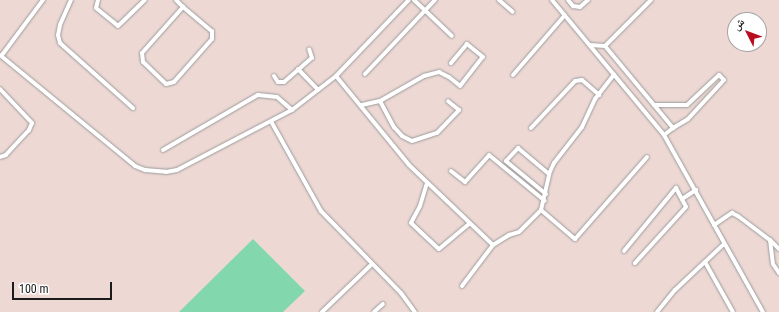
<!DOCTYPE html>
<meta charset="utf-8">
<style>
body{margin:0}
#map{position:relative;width:779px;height:312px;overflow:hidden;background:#ece7e1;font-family:"Roboto Condensed","Noto Naskh Arabic",sans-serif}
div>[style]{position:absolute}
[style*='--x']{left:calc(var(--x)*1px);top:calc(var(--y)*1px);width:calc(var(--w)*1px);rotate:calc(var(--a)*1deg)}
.military>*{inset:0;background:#edd8d4}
.pitch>*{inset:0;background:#83d7ad}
.roads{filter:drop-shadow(0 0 1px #9c9c9c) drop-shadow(0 0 1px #9c9c9c)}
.service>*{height:4px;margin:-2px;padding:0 2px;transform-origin:2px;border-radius:2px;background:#fff}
span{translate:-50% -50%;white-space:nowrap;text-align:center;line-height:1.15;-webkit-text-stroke:3px #fff;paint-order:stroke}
.north{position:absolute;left:727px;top:12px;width:40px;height:40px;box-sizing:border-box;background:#fff;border:1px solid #a4a4a4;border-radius:50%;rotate:312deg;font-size:11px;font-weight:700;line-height:16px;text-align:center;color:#1b1b1b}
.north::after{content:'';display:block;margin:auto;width:14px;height:18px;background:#b90d20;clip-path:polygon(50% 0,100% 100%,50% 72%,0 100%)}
.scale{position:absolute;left:12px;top:282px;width:100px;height:18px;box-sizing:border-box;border:2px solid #1b1b1b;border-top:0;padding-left:5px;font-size:12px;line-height:14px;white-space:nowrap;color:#1b1b1b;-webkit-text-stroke:3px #fff;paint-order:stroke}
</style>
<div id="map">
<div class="military">
<i style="clip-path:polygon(evenodd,0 0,779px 0,779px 312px,0 312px,0 0,735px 20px,759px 20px,759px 44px,735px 44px,735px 20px)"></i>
</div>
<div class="pitch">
<i style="clip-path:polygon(253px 239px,305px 291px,283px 312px,179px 312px)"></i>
</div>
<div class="roads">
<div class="service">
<i style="--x:71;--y:0;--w:27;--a:114"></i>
<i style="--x:60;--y:25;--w:10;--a:101"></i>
<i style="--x:58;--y:35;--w:8;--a:76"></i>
<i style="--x:60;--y:43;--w:98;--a:41.7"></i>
<i style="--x:98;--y:0;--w:8;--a:104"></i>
<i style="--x:96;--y:8;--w:28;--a:39"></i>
<i style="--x:118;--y:26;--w:37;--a:-44"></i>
<i style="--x:176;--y:0;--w:10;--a:45"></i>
<i style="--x:414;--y:0;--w:52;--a:43.5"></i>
<i style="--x:499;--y:0;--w:18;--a:41"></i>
<i style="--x:552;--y:0;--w:175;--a:50.3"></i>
<i style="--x:664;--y:135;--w:203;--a:60.8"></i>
<i style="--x:568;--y:0;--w:8;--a:50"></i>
<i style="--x:573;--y:6;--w:7;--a:8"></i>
<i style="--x:580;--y:7;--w:11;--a:-41"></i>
<i style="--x:183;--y:7;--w:38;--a:40"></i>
<i style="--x:212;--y:31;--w:8;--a:90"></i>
<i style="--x:212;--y:39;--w:57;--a:131.5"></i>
<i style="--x:174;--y:82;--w:8;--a:166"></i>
<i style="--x:166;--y:84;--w:32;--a:-136"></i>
<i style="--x:143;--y:62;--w:9;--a:-96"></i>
<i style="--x:142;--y:53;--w:62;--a:-48.3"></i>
<i style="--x:590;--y:45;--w:15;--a:4"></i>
<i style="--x:605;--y:46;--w:65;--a:-45"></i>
<i style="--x:605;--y:46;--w:107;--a:50.3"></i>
<i style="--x:673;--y:128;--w:11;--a:142"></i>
<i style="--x:0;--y:55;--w:175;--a:39.4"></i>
<i style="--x:135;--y:166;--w:11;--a:22"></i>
<i style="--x:145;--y:170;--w:21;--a:5"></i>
<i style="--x:166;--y:172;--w:11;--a:-10"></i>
<i style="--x:177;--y:170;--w:130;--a:-27.6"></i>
<i style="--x:292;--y:110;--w:56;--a:-37.7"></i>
<i style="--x:336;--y:76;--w:105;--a:-46.2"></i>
<i style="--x:2;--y:55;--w:69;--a:-53.3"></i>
<i style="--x:298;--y:69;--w:29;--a:46"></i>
<i style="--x:365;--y:74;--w:102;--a:-46.6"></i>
<i style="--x:513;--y:75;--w:79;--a:-49.1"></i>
<i style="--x:274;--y:76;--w:7;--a:56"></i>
<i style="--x:278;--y:82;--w:6;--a:0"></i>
<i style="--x:284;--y:82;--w:37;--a:-41"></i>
<i style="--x:312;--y:58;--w:9;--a:-108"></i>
<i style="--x:336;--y:76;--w:115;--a:50.6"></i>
<i style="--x:409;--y:165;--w:116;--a:43.6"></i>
<i style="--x:0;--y:89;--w:47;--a:46.7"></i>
<i style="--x:32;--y:123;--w:8;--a:113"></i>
<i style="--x:29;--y:130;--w:34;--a:133"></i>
<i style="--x:6;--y:155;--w:6;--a:162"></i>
<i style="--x:380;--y:101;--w:30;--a:62"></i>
<i style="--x:394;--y:127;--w:12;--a:48"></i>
<i style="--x:402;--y:136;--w:11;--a:27"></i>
<i style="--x:412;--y:141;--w:26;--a:-18"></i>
<i style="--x:437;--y:133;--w:32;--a:-46"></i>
<i style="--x:459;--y:110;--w:14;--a:-141"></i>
<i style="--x:362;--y:105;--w:18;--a:-13"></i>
<i style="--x:380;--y:101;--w:51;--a:-29.6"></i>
<i style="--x:424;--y:76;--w:16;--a:-15"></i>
<i style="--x:439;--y:72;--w:11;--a:27"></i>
<i style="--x:449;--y:77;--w:14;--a:39"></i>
<i style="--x:460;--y:86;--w:37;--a:-52"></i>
<i style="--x:483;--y:57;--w:21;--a:-141"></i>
<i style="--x:467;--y:44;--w:25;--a:130"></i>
<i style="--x:654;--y:105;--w:33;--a:0"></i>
<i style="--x:687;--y:105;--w:44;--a:-43.2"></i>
<i style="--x:719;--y:75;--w:7;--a:45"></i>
<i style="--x:724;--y:80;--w:53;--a:132.7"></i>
<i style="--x:688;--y:119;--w:17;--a:149"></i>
<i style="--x:272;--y:123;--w:101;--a:60.9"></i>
<i style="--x:321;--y:211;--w:115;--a:45.7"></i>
<i style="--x:401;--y:293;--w:24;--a:54"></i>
<i style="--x:531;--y:128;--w:64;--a:-46.9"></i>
<i style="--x:575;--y:81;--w:7;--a:-8"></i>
<i style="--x:582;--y:80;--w:23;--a:41"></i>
<i style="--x:163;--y:150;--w:110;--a:-30.1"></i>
<i style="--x:258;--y:95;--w:19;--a:6"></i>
<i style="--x:277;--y:97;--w:20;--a:41"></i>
<i style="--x:451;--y:171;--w:18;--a:38"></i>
<i style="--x:465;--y:182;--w:36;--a:-48"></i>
<i style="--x:489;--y:155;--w:72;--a:39.4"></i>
<i style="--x:427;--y:183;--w:24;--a:107"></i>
<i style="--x:420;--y:206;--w:19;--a:118"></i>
<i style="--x:411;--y:223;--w:38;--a:43"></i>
<i style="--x:439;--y:249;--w:39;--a:-40"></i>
<i style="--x:546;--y:194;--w:52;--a:-140.5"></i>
<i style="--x:506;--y:161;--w:18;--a:-47"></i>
<i style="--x:518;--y:148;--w:40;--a:40"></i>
<i style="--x:682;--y:199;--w:17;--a:-33"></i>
<i style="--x:541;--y:210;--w:45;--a:40.5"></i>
<i style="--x:575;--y:239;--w:109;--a:-48.7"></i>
<i style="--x:714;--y:225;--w:22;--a:-34"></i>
<i style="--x:732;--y:213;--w:7;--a:27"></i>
<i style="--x:738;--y:216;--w:40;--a:37"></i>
<i style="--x:770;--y:240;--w:24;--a:83"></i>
<i style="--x:773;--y:264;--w:11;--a:56"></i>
<i style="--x:770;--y:240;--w:13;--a:45"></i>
<i style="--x:624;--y:251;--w:82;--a:-50.5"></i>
<i style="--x:676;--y:188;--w:21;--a:62"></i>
<i style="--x:686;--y:207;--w:76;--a:132.3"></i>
<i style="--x:705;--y:262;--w:57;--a:60.8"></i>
<i style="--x:462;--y:286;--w:51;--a:-52.9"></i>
<i style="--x:493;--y:245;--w:19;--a:-32"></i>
<i style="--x:509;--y:235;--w:10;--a:-17"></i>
<i style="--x:519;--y:232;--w:31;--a:-45"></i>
<i style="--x:541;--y:210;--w:37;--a:-77"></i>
<i style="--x:549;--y:174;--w:12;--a:-66"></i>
<i style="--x:554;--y:163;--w:46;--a:-52.1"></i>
<i style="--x:582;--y:127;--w:31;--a:-65"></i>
<i style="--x:595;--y:99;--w:31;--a:-52"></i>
<i style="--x:322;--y:312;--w:69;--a:-43.8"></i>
<i style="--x:374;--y:312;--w:12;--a:-42"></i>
<i style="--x:657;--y:312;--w:28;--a:-51"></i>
<i style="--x:675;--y:290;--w:67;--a:-43.2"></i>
</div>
</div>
<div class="north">ش</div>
<div class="scale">100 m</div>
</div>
